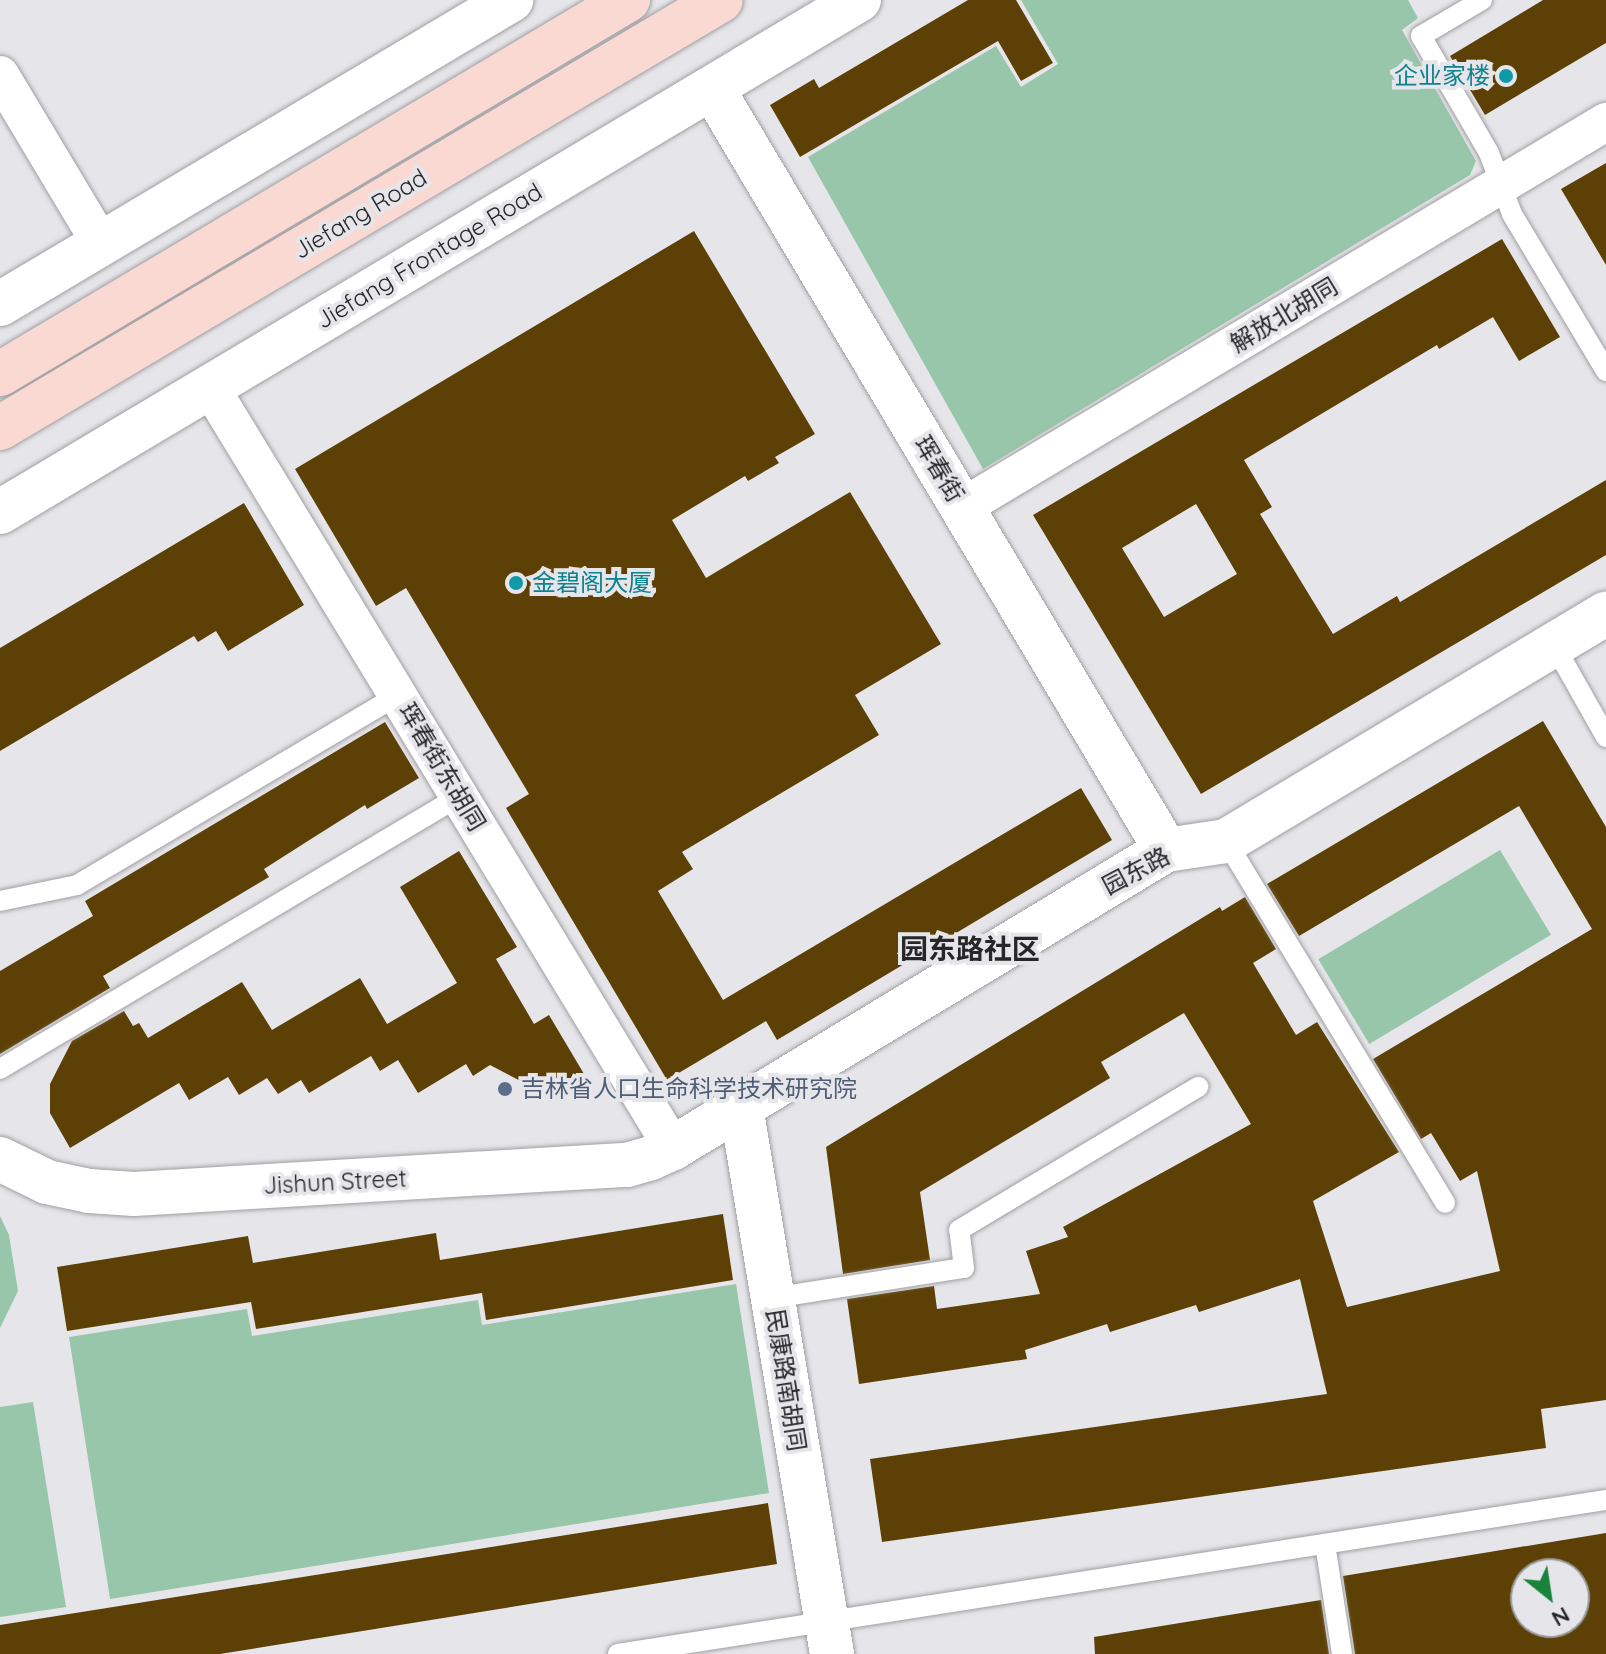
<!DOCTYPE html>
<meta charset="utf-8">
<style>
body{margin:0}
#map{position:relative;width:1606px;height:1654px;overflow:hidden;background:#e6e6ea;font-family:Quicksand,"Noto Sans SC",sans-serif}
div>[style]{position:absolute}
[style*='--x']{left:calc(var(--x)*1px);top:calc(var(--y)*1px);width:calc(var(--w)*1px);rotate:calc(var(--a)*1deg)}
.green>*{inset:0;background:#98c6aa;transform-origin:0 0}
.building>*{inset:0;background:#5d4006}
.roads{filter:drop-shadow(0 0 2px #a0a0a4) drop-shadow(0 0 2px #a0a0a4)}
.lane>*{height:20px;margin:-10px;padding:0 10px;transform-origin:10px;border-radius:10px;background:#fff}
.street>*{height:38px;margin:-19px;padding:0 19px;transform-origin:19px;border-radius:19px;background:#fff}
.secondary>*{height:44px;margin:-22px;padding:0 22px;transform-origin:22px;border-radius:22px;background:#fff}
.primary>*{height:44px;margin:-22px;padding:0 22px;transform-origin:22px;border-radius:22px;background:#f9d9d1}
.dots>*{width:22px;height:22px;translate:-50% -50%;box-sizing:border-box;border:4px solid #e6e6ea;border-radius:50%}
span{translate:-50% -50%;white-space:nowrap;text-align:center;line-height:1.15;-webkit-text-stroke:8px #e6e6ea;paint-order:stroke}
.culture-label{font-size:24px;color:#0d838f}
.right{translate:-100% -50%;text-align:right}
.left{translate:0 -50%;text-align:left}
.street-label{font-size:24px;color:#272729}
.service-label{font-size:24px;color:#4e5e75}
.quarter-label{font-size:28px;color:#272729;font-weight:700}
.north{position:absolute;left:1510px;top:1558px;width:80px;height:80px;box-sizing:border-box;background:#e6e6ea;border:2px solid #9a9a9d;border-radius:50%;rotate:150deg;font-size:22px;font-weight:700;line-height:32px;text-align:center;color:#272729}
.north::after{content:'';display:block;margin:auto;width:28px;height:36px;background:#198439;clip-path:polygon(50% 0,100% 100%,50% 72%,0 100%)}
</style>
<div id="map">
<div class="green">
<i style="clip-path:polygon(1021px 0,1408px 0,1418px 18px,1402px 30px,1476px 161px,1470px 175px,983px 469px,808px 157px,996px 46px,1021px 87px,1058px 64px)"></i>
<i style="left:1500px;top:850px;width:99px;height:212px;rotate:59deg"></i>
<i style="clip-path:polygon(0 1216px,9px 1235px,18px 1291px,0 1328px)"></i>
<i style="clip-path:polygon(736px 1284px,769px 1493px,110px 1599px,69px 1337px,247px 1309px,252px 1336px,478px 1300px,482px 1325px)"></i>
<i style="clip-path:polygon(33px 1402px,66px 1607px,0 1617px,0 1407px)"></i>
</div>
<div class="building">
<i style="clip-path:polygon(968px 0,1016px 0,1053px 63px,1021px 81px,998px 41px,800px 157px,770px 105px,814px 79px,819px 88px)"></i>
<i style="clip-path:polygon(1543px 0,1606px 0,1606px 43px,1485px 115px,1450px 56px)"></i>
<i style="clip-path:polygon(1606px 163px,1606px 265px,1561px 189px)"></i>
<i style="clip-path:polygon(694px 231px,815px 434px,775px 457px,779px 463px,748px 481px,745px 476px,672px 520px,706px 578px,850px 492px,941px 644px,855px 695px,879px 735px,682px 852px,693px 869px,658px 891px,723px 1000px,1081px 788px,1112px 840px,777px 1040px,766px 1021px,667px 1080px,506px 808px,529px 794px,406px 588px,376px 606px,295px 469px)"></i>
<i style="clip-path:polygon(evenodd,1502px 239px,1560px 337px,1519px 361px,1493px 317px,1439px 349px,1437px 345px,1244px 460px,1272px 507px,1260px 514px,1333px 634px,1397px 596px,1400px 602px,1606px 480px,1606px 555px,1201px 794px,1033px 515px,1502px 239px,1196px 504px,1237px 574px,1164px 617px,1122px 548px,1196px 504px)"></i>
<i style="clip-path:polygon(244px 503px,304px 605px,228px 651px,216px 631px,198px 642px,194px 636px,0 751px,0 648px)"></i>
<i style="clip-path:polygon(1543px 721px,1606px 827px,1606px 1400px,1541px 1409px,1546px 1448px,882px 1542px,870px 1459px,1327px 1394px,1300px 1279px,1199px 1312px,1196px 1305px,1110px 1332px,1107px 1324px,1025px 1350px,1027px 1359px,859px 1384px,847px 1299px,934px 1286px,937px 1309px,1040px 1294px,1026px 1251px,1068px 1237px,1063px 1227px,1251px 1124px,1184px 1013px,1101px 1062px,1110px 1078px,920px 1192px,930px 1260px,843px 1274px,826px 1147px,1220px 907px,1222px 911px,1245px 897px,1276px 949px,1253px 963px,1296px 1035px,1317px 1022px,1399px 1152px,1313px 1201px,1347px 1307px,1500px 1271px,1477px 1171px,1460px 1181px,1431px 1133px,1421px 1139px,1373px 1059px,1592px 929px,1519px 806px,1299px 936px,1267px 884px)"></i>
<i style="clip-path:polygon(385px 722px,419px 778px,367px 809px,365px 805px,311px 839px,264px 869px,269px 877px,103px 976px,110px 988px,0 1054px,0 971px,93px 916px,85px 901px)"></i>
<i style="clip-path:polygon(459px 851px,517px 947px,496px 959px,534px 1024px,549px 1015px,587px 1079px,571px 1086px,534px 1088px,490px 1065px,473px 1076px,466px 1064px,418px 1093px,398px 1060px,380px 1071px,371px 1056px,309px 1093px,301px 1080px,278px 1094px,267px 1078px,239px 1095px,228px 1077px,189px 1100px,179px 1083px,70px 1148px,50px 1113px,50px 1084px,72px 1041px,124px 1011px,133px 1026px,139px 1023px,148px 1038px,242px 982px,272px 1030px,360px 978px,387px 1024px,457px 983px,400px 887px)"></i>
<i style="clip-path:polygon(723px 1214px,733px 1280px,486px 1320px,482px 1293px,256px 1329px,251px 1302px,67px 1331px,57px 1267px,248px 1236px,253px 1263px,436px 1233px,440px 1260px)"></i>
<i style="clip-path:polygon(768px 1503px,777px 1564px,220px 1654px,0 1654px,0 1625px)"></i>
<i style="clip-path:polygon(evenodd,1606px 1533px,1606px 1654px,1355px 1654px,1343px 1576px,1606px 1533px,1526px 1574px,1574px 1574px,1574px 1622px,1526px 1622px,1526px 1574px)"></i>
<i style="clip-path:polygon(1321px 1600px,1329px 1654px,1095px 1654px,1094px 1637px)"></i>
</div>
<div class="roads">
<div class="lane">
<i style="--x:1482;--y:0;--w:71;--a:149.5"></i>
<i style="--x:1421;--y:36;--w:135;--a:59.8"></i>
<i style="--x:1489;--y:153;--w:65;--a:69.3"></i>
<i style="--x:1512;--y:214;--w:183;--a:59.1"></i>
<i style="--x:1554;--y:645;--w:106;--a:60.5"></i>
<i style="--x:1226;--y:841;--w:423;--a:58.8"></i>
<i style="--x:0;--y:901;--w:79;--a:-11.7"></i>
<i style="--x:77;--y:885;--w:373;--a:-30.6"></i>
<i style="--x:0;--y:1069;--w:535;--a:-30.69"></i>
<i style="--x:772;--y:1298;--w:194;--a:-8.9"></i>
<i style="--x:964;--y:1268;--w:38;--a:-97"></i>
<i style="--x:959;--y:1230;--w:279;--a:-30.9"></i>
<i style="--x:1325;--y:1544;--w:111;--a:81.2"></i>
<i style="--x:618;--y:1654;--w:1000;--a:-8.86"></i>
</div>
<div class="street">
<i style="--x:0;--y:75;--w:197;--a:59.1"></i>
<i style="--x:210;--y:387;--w:891;--a:58.68"></i>
<i style="--x:961;--y:508;--w:752;--a:-30.9"></i>
</div>
<div class="secondary">
<i style="--x:712;--y:88;--w:887;--a:59.21"></i>
<i style="--x:0;--y:304;--w:595;--a:-30.75"></i>
<i style="--x:0;--y:512;--w:1000;--a:-30.8"></i>
<i style="--x:741;--y:1107;--w:555;--a:80.55"></i>
<i style="--x:0;--y:1159;--w:52;--a:26.1"></i>
<i style="--x:47;--y:1182;--w:43;--a:12.1"></i>
<i style="--x:89;--y:1191;--w:45;--a:3.8"></i>
<i style="--x:134;--y:1194;--w:494;--a:-3.4"></i>
<i style="--x:627;--y:1165;--w:25;--a:-16"></i>
<i style="--x:651;--y:1158;--w:24;--a:-24"></i>
<i style="--x:673;--y:1148;--w:576;--a:-31.15"></i>
<i style="--x:1166;--y:850;--w:61;--a:-8.5"></i>
<i style="--x:1226;--y:841;--w:443;--a:-30.9"></i>
</div>
<div class="primary">
<i style="--x:0;--y:374;--w:731;--a:-30.78"></i>
<i style="--x:0;--y:428;--w:838;--a:-30.69"></i>
</div>
</div>
<div class="dots">
<i style="left:1506px;top:76px;background:#0f9aa8"></i>
<i style="left:516px;top:583px;background:#0f9aa8"></i>
<i style="left:505px;top:1089px;background:#5c6f8a"></i>
</div>
<div class="culture-label">
<span class="right" style="left:1490px;top:76px">企业家楼</span>
<span class="left" style="left:532px;top:583px">金碧阁大厦</span>
</div>
<div class="street-label">
<span style="left:360px;top:214px;rotate:-31deg">Jiefang Road</span>
<span style="left:429px;top:256px;rotate:-31deg">Jiefang Frontage Road</span>
<span style="left:1284px;top:315px;rotate:-31deg">解放北胡同</span>
<span style="left:939px;top:469px;rotate:59deg">珲春街</span>
<span style="left:442px;top:767px;rotate:59deg">珲春街东胡同</span>
<span style="left:1136px;top:871px;rotate:-28deg">园东路</span>
<span style="left:335px;top:1182px;rotate:-3deg">Jishun Street</span>
<span style="left:786px;top:1380px;rotate:81deg">民康路南胡同</span>
</div>
<div class="service-label">
<span class="left" style="left:521px;top:1089px">吉林省人口生命科学技术研究院</span>
</div>
<div class="quarter-label">
<span style="left:970px;top:949px">园东路社区</span>
</div>
<div class="north">N</div>
</div>
